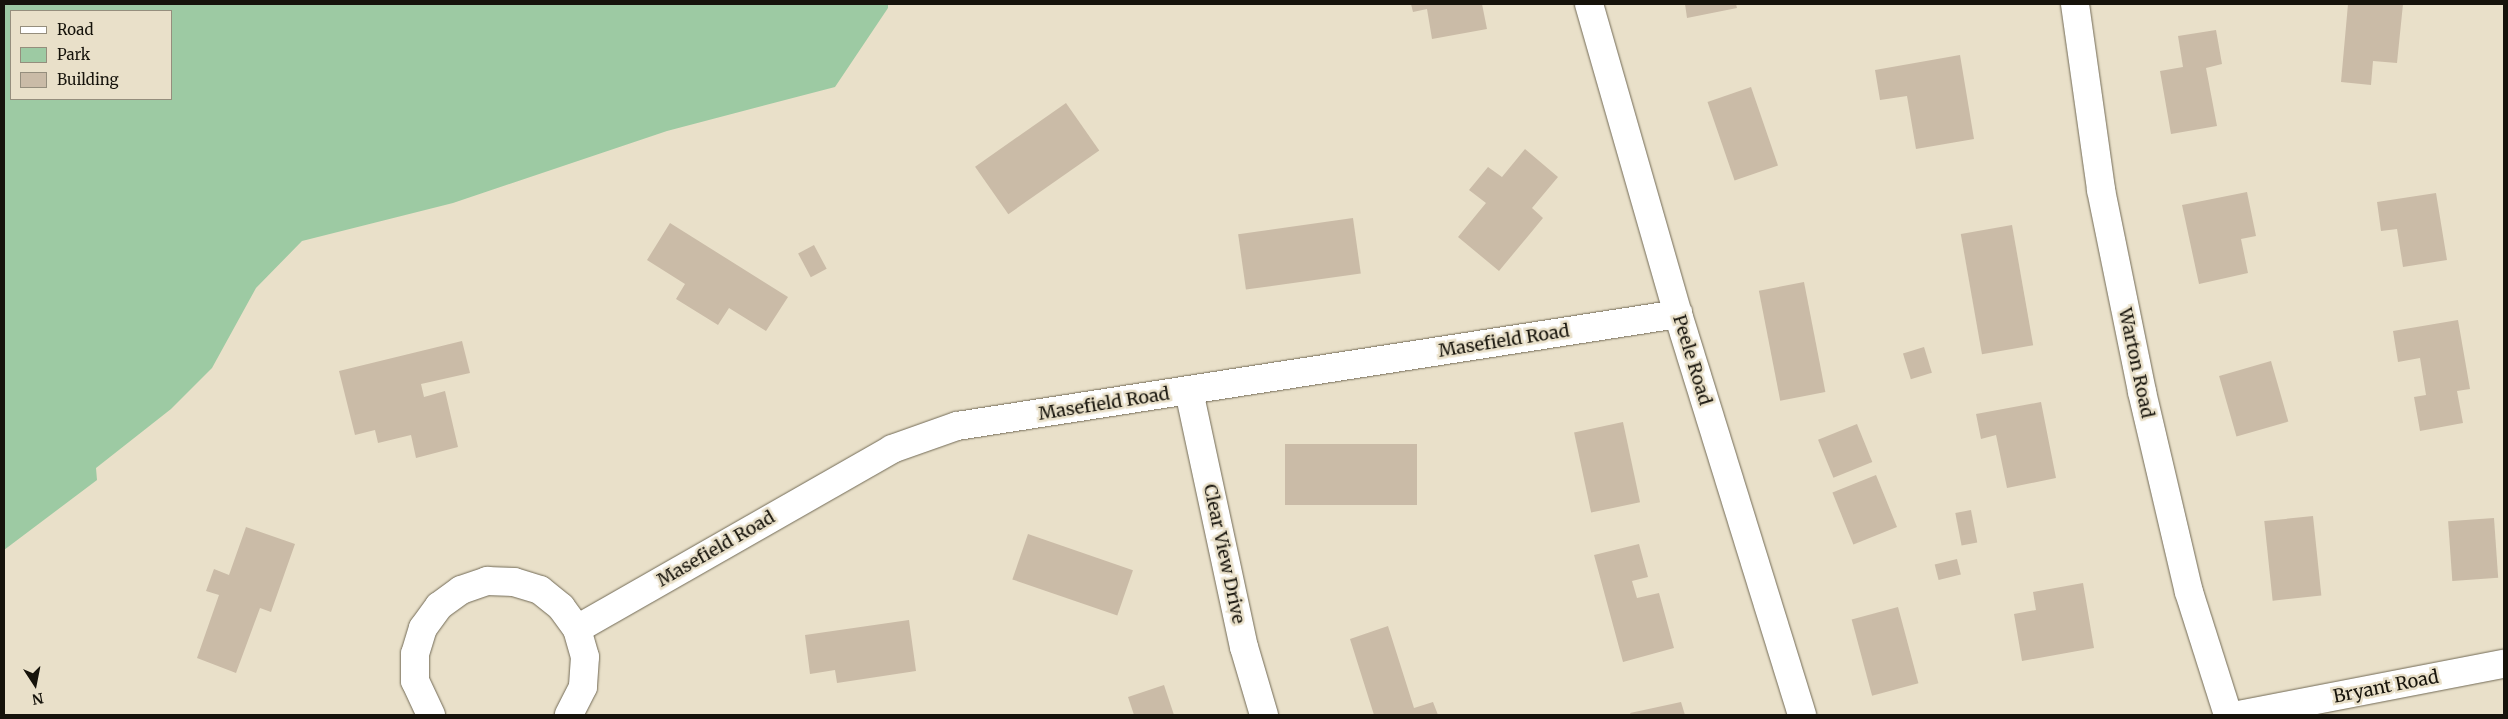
<!DOCTYPE html>
<style>
body{margin:0}
#map{position:relative;width:2508px;height:719px;overflow:hidden;background:#e9e0c9;font-family:Merriweather,serif}
div>[style]{position:absolute}
[style*='--x']{left:calc(var(--x)*1px);top:calc(var(--y)*1px);width:calc(var(--w)*1px);rotate:calc(var(--a)*1deg)}
.green>*{inset:0;background:#9dcaa3}
.building>*{inset:0;background:#cabba7;transform-origin:0 0}
.roads{filter:drop-shadow(0 0 1px #726a56) drop-shadow(0 0 1px #726a56)}
.minor>*{height:28px;margin:-14px;padding:0 14px;transform-origin:14px;border-radius:14px;background:#fff}
span{translate:-50% -50%;white-space:nowrap;text-align:center;line-height:1.15;-webkit-text-stroke:5px #e9e0c9;paint-order:stroke}
.street-label{font-size:18px;color:#16130b}
.frame{position:absolute;inset:0;border:5px solid #16130b;pointer-events:none}
.legend{position:absolute;left:10px;top:10px;width:162px;height:90px;box-sizing:border-box;background:#e9e0c9;border:1px solid #958e7d;margin:0;padding:6px 9px;list-style:none;font-size:15px;color:#16130b}
.legend li{display:flex;align-items:center;gap:10px;height:25px}
.legend b{width:25px;border:1px solid #958e7d}
.north{position:absolute;left:10px;top:659px;width:50px;height:50px;-webkit-text-stroke:4px #e9e0c9;paint-order:stroke;rotate:169deg;font-size:14px;font-weight:700;line-height:20px;text-align:center;color:#16130b}
.north::after{content:'';display:block;margin:auto;width:18px;height:22px;background:#16130b;clip-path:polygon(50% 0,100% 100%,50% 72%,0 100%)}
</style>
<div id="map">
<div class="green">
<i style="clip-path:polygon(evenodd,4px 4px,888px 4px,888px 8px,835px 87px,667px 131px,453px 203px,302px 241px,256px 288px,212px 368px,171px 409px,96px 468px,97px 480px,4px 550px,4px 4px,11px 11px,171px 11px,171px 99px,11px 99px,11px 11px)"></i>
</div>
<div class="building">
<i style="clip-path:polygon(1411px 4px,1482px 4px,1487px 29px,1432px 39px,1427px 9px,1413px 12px)"></i>
<i style="clip-path:polygon(1685px 4px,1736px 4px,1737px 8px,1687px 18px)"></i>
<i style="clip-path:polygon(2348px 4px,2403px 4px,2397px 63px,2373px 61px,2371px 85px,2341px 82px)"></i>
<i style="clip-path:polygon(2216px 30px,2222px 64px,2206px 68px,2217px 126px,2171px 134px,2160px 71px,2183px 67px,2178px 36px)"></i>
<i style="clip-path:polygon(1960px 55px,1974px 139px,1916px 149px,1907px 96px,1880px 100px,1875px 70px)"></i>
<i style="left:1751px;top:87px;width:83px;height:46px;rotate:71deg"></i>
<i style="left:1066px;top:103px;width:58px;height:111px;rotate:55deg"></i>
<i style="clip-path:polygon(1525px 149px,1558px 177px,1532px 208px,1543px 218px,1499px 271px,1458px 237px,1486px 203px,1469px 190px,1488px 167px,1502px 177px)"></i>
<i style="clip-path:polygon(2247px 192px,2256px 236px,2241px 239px,2248px 273px,2199px 284px,2182px 205px)"></i>
<i style="clip-path:polygon(2436px 193px,2447px 260px,2403px 267px,2397px 229px,2381px 231px,2377px 202px)"></i>
<i style="left:1353px;top:218px;width:56px;height:116px;rotate:82deg"></i>
<i style="clip-path:polygon(670px 223px,788px 297px,766px 331px,729px 308px,718px 325px,676px 299px,685px 284px,647px 260px)"></i>
<i style="left:2012px;top:225px;width:122px;height:52px;rotate:80deg"></i>
<i style="left:814px;top:245px;width:27px;height:18px;rotate:62deg"></i>
<i style="left:1804px;top:282px;width:112px;height:46px;rotate:79deg"></i>
<i style="clip-path:polygon(2458px 320px,2470px 389px,2457px 391px,2463px 423px,2420px 431px,2414px 397px,2426px 395px,2420px 358px,2398px 362px,2393px 331px)"></i>
<i style="clip-path:polygon(462px 341px,470px 373px,421px 384px,424px 397px,445px 391px,458px 447px,416px 458px,411px 435px,378px 443px,375px 430px,355px 435px,339px 371px)"></i>
<i style="left:1924px;top:347px;width:27px;height:22px;rotate:73deg"></i>
<i style="left:2271px;top:361px;width:63px;height:54px;rotate:74deg"></i>
<i style="clip-path:polygon(2041px 402px,2056px 478px,2007px 488px,1996px 435px,1981px 439px,1976px 414px)"></i>
<i style="left:1623px;top:422px;width:82px;height:50px;rotate:78deg"></i>
<i style="left:1857px;top:424px;width:41px;height:42px;rotate:68deg"></i>
<i style="left:1285px;top:444px;width:132px;height:61px"></i>
<i style="left:1876px;top:475px;width:56px;height:47px;rotate:68deg"></i>
<i style="left:1971px;top:510px;width:33px;height:16px;rotate:79deg"></i>
<i style="left:2313px;top:516px;width:80px;height:49px;rotate:84deg"></i>
<i style="left:2494px;top:518px;width:60px;height:46px;rotate:86deg"></i>
<i style="clip-path:polygon(246px 527px,295px 544px,271px 612px,260px 608px,236px 673px,197px 658px,219px 595px,206px 591px,214px 569px,229px 575px)"></i>
<i style="left:1028px;top:534px;width:111px;height:48px;rotate:19deg"></i>
<i style="clip-path:polygon(1639px 544px,1648px 577px,1632px 581px,1637px 598px,1659px 593px,1674px 648px,1623px 662px,1594px 555px)"></i>
<i style="left:1957px;top:559px;width:16px;height:23px;rotate:76deg"></i>
<i style="clip-path:polygon(2083px 583px,2094px 648px,2022px 661px,2014px 614px,2036px 610px,2033px 592px)"></i>
<i style="left:1898px;top:607px;width:79px;height:48px;rotate:75deg"></i>
<i style="clip-path:polygon(909px 620px,916px 671px,837px 683px,835px 670px,810px 674px,805px 635px)"></i>
<i style="clip-path:polygon(1388px 626px,1414px 708px,1433px 702px,1438px 715px,1374px 715px,1350px 639px)"></i>
<i style="clip-path:polygon(1164px 685px,1174px 715px,1134px 715px,1128px 697px)"></i>
<i style="clip-path:polygon(1681px 702px,1685px 715px,1631px 715px,1630px 713px)"></i>
</div>
<div class="roads">
<div class="minor">
<i style="--x:1589;--y:4;--w:323;--a:74"></i>
<i style="--x:1678;--y:314;--w:420;--a:72.8"></i>
<i style="--x:2075;--y:4;--w:188;--a:82"></i>
<i style="--x:2101;--y:190;--w:206;--a:78.5"></i>
<i style="--x:2142;--y:392;--w:205;--a:76.8"></i>
<i style="--x:2189;--y:592;--w:129;--a:72.4"></i>
<i style="--x:1189;--y:391;--w:262;--a:77.9"></i>
<i style="--x:1244;--y:647;--w:71;--a:73.6"></i>
<i style="--x:577;--y:629;--w:363;--a:-29.7"></i>
<i style="--x:892;--y:449;--w:69;--a:-19.5"></i>
<i style="--x:957;--y:426;--w:730;--a:-8.83"></i>
<i style="--x:431;--y:715;--w:38;--a:-115"></i>
<i style="--x:415;--y:681;--w:27;--a:-90"></i>
<i style="--x:415;--y:654;--w:27;--a:-73"></i>
<i style="--x:423;--y:628;--w:27;--a:-54"></i>
<i style="--x:439;--y:606;--w:27;--a:-36"></i>
<i style="--x:461;--y:590;--w:28;--a:-19"></i>
<i style="--x:487;--y:581;--w:27;--a:2"></i>
<i style="--x:514;--y:582;--w:27;--a:17"></i>
<i style="--x:540;--y:590;--w:27;--a:39"></i>
<i style="--x:561;--y:607;--w:27;--a:54"></i>
<i style="--x:577;--y:629;--w:29;--a:74"></i>
<i style="--x:585;--y:657;--w:30;--a:94"></i>
<i style="--x:583;--y:687;--w:31;--a:117"></i>
<i style="--x:2238;--y:715;--w:271;--a:-10.9"></i>
</div>
</div>
<div class="street-label">
<span style="left:1504px;top:341px;rotate:-9deg">Masefield Road</span>
<span style="left:1692px;top:360px;rotate:73deg">Peele Road</span>
<span style="left:2136px;top:363px;rotate:78deg">Warton Road</span>
<span style="left:1104px;top:404px;rotate:-9deg">Masefield Road</span>
<span style="left:716px;top:549px;rotate:-30deg">Masefield Road</span>
<span style="left:1224px;top:554px;rotate:78deg">Clear View Drive</span>
<span style="left:2386px;top:687px;rotate:-11deg">Bryant Road</span>
</div>
<div class="frame"></div>
<ul class="legend">
<li><b style="height:6px;background:#fff"></b>Road</li>
<li><b style="height:14px;background:#9dcaa3"></b>Park</li>
<li><b style="height:14px;background:#cabba7"></b>Building</li>
</ul>
<div class="north">N</div>
</div>
